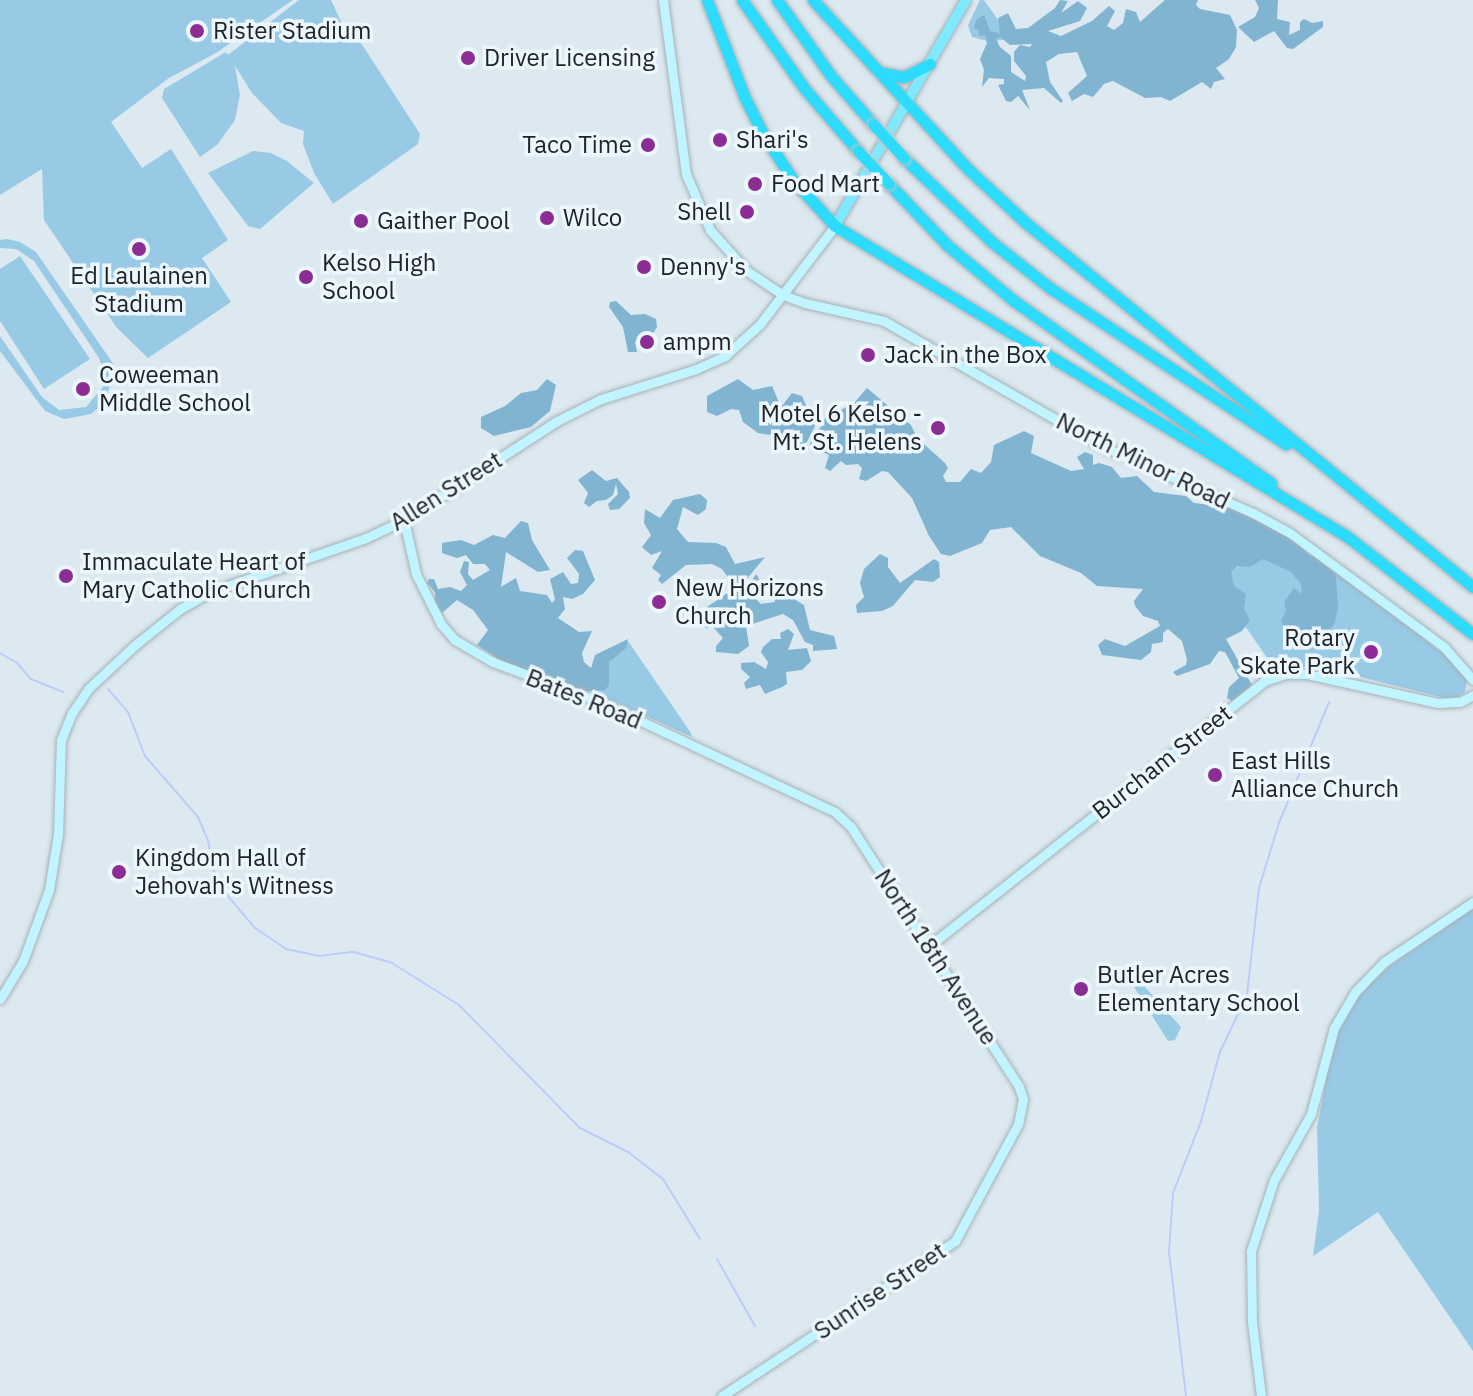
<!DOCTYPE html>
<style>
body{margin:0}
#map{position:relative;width:1473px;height:1396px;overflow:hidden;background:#dde9f0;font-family:"IBM Plex Sans",sans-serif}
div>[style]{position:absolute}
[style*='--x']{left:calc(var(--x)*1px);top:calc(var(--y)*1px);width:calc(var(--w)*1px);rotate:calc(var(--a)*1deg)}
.green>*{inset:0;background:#98cae5}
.forest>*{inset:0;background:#80b4d1}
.stream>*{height:2px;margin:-1px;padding:0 1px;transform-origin:1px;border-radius:1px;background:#bbccfb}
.roads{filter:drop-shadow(0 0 2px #a6b1b7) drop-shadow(0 0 2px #a6b1b7)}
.secondary>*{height:9px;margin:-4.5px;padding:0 4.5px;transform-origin:4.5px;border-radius:4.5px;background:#c0f4fe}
.primary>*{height:10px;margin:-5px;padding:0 5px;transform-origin:5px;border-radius:5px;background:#81e9fd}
.highway>*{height:11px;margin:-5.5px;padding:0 5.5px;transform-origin:5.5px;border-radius:5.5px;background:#2ddbfc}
.bridges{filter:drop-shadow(0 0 2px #c5c6c7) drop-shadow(0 0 2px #c5c6c7)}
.highway-bridge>*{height:11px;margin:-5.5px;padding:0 5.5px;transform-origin:5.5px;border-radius:5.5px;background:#2ddbfc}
.dots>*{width:22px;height:22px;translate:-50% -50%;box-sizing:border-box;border:4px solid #ebf6fd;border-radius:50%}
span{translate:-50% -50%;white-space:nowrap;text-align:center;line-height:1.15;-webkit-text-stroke:7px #ebf6fd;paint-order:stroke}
.poi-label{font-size:24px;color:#202426}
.left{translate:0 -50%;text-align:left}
.right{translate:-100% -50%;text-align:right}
.street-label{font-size:24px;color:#202426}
</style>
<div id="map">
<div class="green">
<i style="clip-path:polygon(0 0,293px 0,216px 53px,169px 78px,111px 122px,142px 168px,171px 149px,228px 240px,202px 258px,231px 302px,148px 358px,117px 328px,44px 220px,42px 169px,0 195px)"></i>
<i style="clip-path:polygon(299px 0,331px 0,342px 24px,346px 22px,365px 49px,420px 134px,418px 144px,333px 204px,314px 173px,303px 144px,304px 131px,281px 123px,252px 93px,235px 66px,240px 95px,235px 120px,217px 145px,200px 157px,162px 98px,164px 89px,226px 52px,228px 55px)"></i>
<i style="clip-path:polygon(980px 0,984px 0,1011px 38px,991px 42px,972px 37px,968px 25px)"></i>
<i style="clip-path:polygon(253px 151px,271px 153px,287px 161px,314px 183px,260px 229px,248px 226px,208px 173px)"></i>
<i style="clip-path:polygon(7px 239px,20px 242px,36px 252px,121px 375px,112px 381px,103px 404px,91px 414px,64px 419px,45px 411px,0 351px,0 336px,42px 397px,59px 410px,86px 407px,103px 387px,105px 375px,99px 358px,34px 261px,16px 249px,0 248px,0 240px)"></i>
<i style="clip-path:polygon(20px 256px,90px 359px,44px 389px,0 321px,0 269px)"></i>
<i style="clip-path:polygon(1281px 536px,1337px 571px,1450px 659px,1467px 679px,1465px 692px,1457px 697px,1445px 698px,1336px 671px,1307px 667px,1275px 669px,1215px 583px)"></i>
<i style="clip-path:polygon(628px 641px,691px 733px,692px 737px,595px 693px,615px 650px)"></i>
<i style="clip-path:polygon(1472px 909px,1473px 910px,1473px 1351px,1378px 1212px,1313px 1256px,1319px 1210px,1317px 1128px,1334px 1037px,1359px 994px,1391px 965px)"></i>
<i style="clip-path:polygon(1136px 977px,1181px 1027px,1175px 1040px,1168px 1041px,1129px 979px)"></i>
</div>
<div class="forest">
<i style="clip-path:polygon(evenodd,1060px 0,1068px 1px,1061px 13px,1078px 1px,1087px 8px,1080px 21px,1048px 31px,1061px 36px,1092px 21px,1109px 6px,1115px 11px,1107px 26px,1114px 30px,1123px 23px,1126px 9px,1136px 12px,1140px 22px,1165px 0,1198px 0,1196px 5px,1200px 9px,1230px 15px,1237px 30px,1236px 47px,1229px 59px,1216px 68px,1225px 79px,1214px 82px,1211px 89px,1202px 82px,1170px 101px,1161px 97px,1145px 98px,1113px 81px,1104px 84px,1093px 97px,1084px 94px,1072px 101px,1068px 93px,1087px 76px,1077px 52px,1059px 54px,1046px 62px,1050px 82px,1063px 101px,1061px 103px,1044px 88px,1022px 90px,1030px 110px,1018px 96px,1011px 102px,1006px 101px,998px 85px,1004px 84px,1004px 79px,989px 78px,982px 87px,984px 70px,980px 59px,987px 43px,985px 35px,979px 36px,979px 31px,974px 28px,976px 20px,984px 15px,990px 31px,1000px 33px,998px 18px,1008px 13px,1016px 29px,1028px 28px,1055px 8px,1060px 0,1000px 37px,1010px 45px,1032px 44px,1030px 47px,1020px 45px,1014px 52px,1014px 61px,1026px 76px,1025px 81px,1011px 72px,1011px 56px,1000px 47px,996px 39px,1000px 37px)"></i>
<i style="clip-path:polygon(1255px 0,1278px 0,1277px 19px,1290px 22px,1289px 35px,1300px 30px,1300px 22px,1304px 19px,1312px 23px,1323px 21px,1323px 27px,1293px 49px,1287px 48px,1274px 31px,1254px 42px,1238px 27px,1255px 17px,1259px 8px)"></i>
<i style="clip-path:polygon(616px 301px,631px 315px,645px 314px,656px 319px,657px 327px,649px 340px,640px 338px,635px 342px,637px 352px,628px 352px,623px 327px,609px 307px,610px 302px)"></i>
<i style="clip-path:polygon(547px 379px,556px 385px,550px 411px,531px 427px,494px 436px,481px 428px,481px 417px,505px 406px,521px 393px,537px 390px)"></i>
<i style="clip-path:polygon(738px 379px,753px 390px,772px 386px,781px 407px,792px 393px,802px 396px,815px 426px,807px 442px,789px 451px,779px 429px,769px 435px,758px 433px,743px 422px,739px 410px,731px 409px,717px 416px,707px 412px,707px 396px)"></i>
<i style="clip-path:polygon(867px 388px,911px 425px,917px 438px,945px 463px,948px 468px,943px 476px,946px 482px,960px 482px,971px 469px,981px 473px,991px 462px,994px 445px,1024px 431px,1034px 436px,1031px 453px,1071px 471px,1084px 469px,1077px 457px,1085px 452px,1093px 455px,1093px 465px,1099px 463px,1112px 467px,1121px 478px,1137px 476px,1154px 492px,1186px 496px,1194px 503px,1236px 508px,1260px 518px,1292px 537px,1310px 556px,1318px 553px,1335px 563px,1338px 608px,1334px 625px,1313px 643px,1299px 634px,1287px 635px,1281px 621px,1286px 610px,1284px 602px,1294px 588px,1302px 594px,1301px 584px,1291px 572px,1263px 559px,1250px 567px,1238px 566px,1231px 572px,1234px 586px,1246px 594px,1244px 608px,1250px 620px,1242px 631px,1226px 639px,1252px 685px,1232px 701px,1227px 698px,1229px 687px,1239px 678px,1225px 652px,1219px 651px,1210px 664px,1177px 676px,1173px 672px,1186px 665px,1187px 660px,1182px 641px,1168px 629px,1163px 633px,1163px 642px,1152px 644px,1151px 652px,1141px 660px,1102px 655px,1098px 645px,1105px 639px,1125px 646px,1160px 626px,1158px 621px,1143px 616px,1135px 606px,1134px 601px,1143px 589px,1097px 586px,1081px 573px,1040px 556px,1011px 527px,990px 530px,982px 543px,950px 556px,941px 554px,929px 536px,912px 498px,888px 472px,882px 471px,866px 481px,859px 479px,862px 468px,858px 464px,846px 465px,841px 461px,830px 471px,825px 468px,829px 455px,809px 446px,815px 433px,823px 425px,822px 420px,854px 403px)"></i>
<i style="clip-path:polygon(592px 470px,606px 481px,617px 478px,629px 492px,630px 498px,619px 509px,610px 510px,608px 504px,618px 494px,616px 484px,613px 495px,606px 500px,597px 501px,589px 507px,584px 503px,588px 493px,578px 480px)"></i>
<i style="clip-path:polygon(700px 494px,707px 500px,706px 509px,698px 515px,683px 507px,677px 529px,688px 542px,716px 543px,726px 547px,735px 564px,765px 557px,741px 586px,735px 587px,722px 569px,712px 564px,686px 565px,662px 584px,658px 580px,661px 575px,652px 568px,662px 551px,651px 555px,642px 547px,651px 535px,644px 523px,645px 509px,660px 518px,673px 500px)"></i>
<i style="clip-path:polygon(521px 521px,528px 523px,532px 540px,550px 570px,538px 572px,506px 552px,501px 587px,516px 578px,520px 591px,547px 595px,552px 603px,555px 599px,550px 579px,563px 572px,571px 584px,578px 583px,579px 574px,567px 558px,575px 550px,583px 551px,595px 580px,583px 594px,572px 599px,563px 597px,565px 609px,558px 618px,579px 632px,592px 631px,582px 653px,584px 662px,591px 668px,595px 655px,628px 639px,626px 648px,609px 662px,609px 685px,605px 690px,575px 692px,500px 660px,477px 645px,488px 630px,473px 610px,457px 600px,442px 613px,435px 605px,435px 592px,427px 583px,429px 579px,434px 579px,438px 589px,450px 587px,461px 591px,467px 585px,460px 572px,464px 561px,469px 562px,468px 574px,473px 580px,490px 570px,485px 564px,473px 564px,466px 555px,457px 558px,442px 553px,442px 543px,461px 540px,474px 545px,493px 535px,505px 538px)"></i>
<i style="clip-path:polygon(880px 554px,888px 558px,888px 567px,900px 583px,934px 559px,939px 562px,940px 577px,933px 582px,915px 580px,893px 606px,882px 611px,857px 613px,856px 605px,864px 597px,860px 583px,864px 569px)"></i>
<i style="clip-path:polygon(756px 574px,762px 583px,749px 592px,761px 604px,775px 602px,772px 590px,786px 585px,792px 598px,804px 605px,810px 630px,834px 636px,837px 649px,813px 651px,813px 645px,805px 642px,793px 620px,783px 614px,746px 626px,749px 646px,738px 654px,716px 652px,716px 646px,723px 638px,713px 627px,704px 628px,710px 619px,707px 607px,726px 594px,746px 590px)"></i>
<i style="clip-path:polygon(788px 629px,794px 634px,788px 650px,807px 648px,811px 661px,802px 670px,786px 672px,787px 684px,782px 687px,765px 694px,760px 685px,746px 689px,744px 683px,750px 677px,741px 669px,741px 663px,754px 662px,766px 669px,768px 662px,761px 652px,763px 647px,772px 639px,781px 639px,780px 633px)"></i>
</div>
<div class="stream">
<i style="--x:0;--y:653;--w:20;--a:30"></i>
<i style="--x:17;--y:663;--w:21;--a:49"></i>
<i style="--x:31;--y:679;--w:35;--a:22"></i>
<i style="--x:108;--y:689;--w:30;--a:49"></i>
<i style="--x:128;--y:712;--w:47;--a:68.9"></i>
<i style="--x:145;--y:756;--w:81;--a:49"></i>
<i style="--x:198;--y:817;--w:25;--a:67"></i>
<i style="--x:208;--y:840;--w:29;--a:80"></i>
<i style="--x:213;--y:869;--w:30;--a:62"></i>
<i style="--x:227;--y:895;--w:43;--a:49.7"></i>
<i style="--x:255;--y:928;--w:37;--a:34"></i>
<i style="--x:286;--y:949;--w:34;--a:12"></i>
<i style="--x:319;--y:956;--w:35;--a:-7"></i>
<i style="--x:354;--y:952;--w:40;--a:16"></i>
<i style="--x:392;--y:963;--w:79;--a:32.1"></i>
<i style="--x:459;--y:1005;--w:173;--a:45.5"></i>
<i style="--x:580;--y:1128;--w:54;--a:26.6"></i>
<i style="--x:628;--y:1152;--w:44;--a:37.6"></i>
<i style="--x:663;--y:1179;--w:70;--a:58.3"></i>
<i style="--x:717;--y:1259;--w:77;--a:60.4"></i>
<i style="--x:1186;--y:1396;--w:145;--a:-96.7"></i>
<i style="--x:1169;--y:1252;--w:59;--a:-86.1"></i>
<i style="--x:1173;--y:1193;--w:77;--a:-68.7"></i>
<i style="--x:1201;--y:1121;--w:72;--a:-74.6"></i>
<i style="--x:1220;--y:1052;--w:63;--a:-64.7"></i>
<i style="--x:1247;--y:995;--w:108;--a:-83.6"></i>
<i style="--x:1259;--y:888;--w:68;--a:-72.9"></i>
<i style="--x:1279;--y:823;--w:131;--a:-67.5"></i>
</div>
<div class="roads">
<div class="secondary">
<i style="--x:663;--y:0;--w:176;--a:82.5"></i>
<i style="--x:686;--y:174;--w:61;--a:66.8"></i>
<i style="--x:710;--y:230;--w:55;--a:47.9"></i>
<i style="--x:747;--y:271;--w:43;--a:33.7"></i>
<i style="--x:783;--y:295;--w:23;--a:20"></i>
<i style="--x:805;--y:303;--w:81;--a:12.8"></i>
<i style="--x:884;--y:321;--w:254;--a:29.8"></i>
<i style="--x:1104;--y:447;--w:163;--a:23.9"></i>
<i style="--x:1253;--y:513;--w:42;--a:28.4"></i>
<i style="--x:1290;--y:533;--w:192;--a:36.5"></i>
<i style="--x:1444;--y:647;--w:44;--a:48.7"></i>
<i style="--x:404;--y:520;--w:55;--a:77.5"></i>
<i style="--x:416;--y:574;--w:56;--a:63.4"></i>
<i style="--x:441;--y:624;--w:21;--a:49"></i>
<i style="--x:455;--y:640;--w:44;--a:30.1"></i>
<i style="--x:493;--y:662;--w:110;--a:20.3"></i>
<i style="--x:596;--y:700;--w:264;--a:25.1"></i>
<i style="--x:835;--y:812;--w:22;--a:43"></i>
<i style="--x:851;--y:827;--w:310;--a:57.1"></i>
<i style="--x:1019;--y:1087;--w:13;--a:72"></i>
<i style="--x:1023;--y:1099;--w:25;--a:101"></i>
<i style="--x:1018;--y:1124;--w:133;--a:118.3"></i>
<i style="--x:955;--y:1241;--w:280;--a:146.4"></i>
<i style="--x:929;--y:946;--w:427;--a:-38.3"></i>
<i style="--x:1264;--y:681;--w:22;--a:-18"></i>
<i style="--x:1285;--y:674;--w:22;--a:0"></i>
<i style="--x:1307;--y:674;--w:134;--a:12.5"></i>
<i style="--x:1438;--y:703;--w:22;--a:-3"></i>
<i style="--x:1460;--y:702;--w:15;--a:-28"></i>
<i style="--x:0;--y:999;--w:44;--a:-58.8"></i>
<i style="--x:23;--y:961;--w:76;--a:-69.9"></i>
<i style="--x:49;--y:890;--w:57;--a:-80.9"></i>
<i style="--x:58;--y:834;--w:94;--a:-88.2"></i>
<i style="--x:61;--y:740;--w:29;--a:-68"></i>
<i style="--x:72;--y:713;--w:30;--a:-56"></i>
<i style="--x:89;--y:688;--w:63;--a:-43.1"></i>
<i style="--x:135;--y:645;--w:58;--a:-38.7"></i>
<i style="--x:180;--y:609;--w:34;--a:-30"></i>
<i style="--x:210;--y:592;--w:165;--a:-19.1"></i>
<i style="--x:366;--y:538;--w:42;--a:-25.3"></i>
<i style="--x:404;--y:520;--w:182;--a:-32.9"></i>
<i style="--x:557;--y:421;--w:49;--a:-26.6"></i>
<i style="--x:601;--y:399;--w:100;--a:-17.5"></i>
<i style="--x:696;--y:369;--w:32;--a:-24"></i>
<i style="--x:725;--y:356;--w:47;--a:-42.4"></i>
<i style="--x:760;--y:324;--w:123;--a:-52.6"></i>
<i style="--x:1261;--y:1396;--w:75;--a:-96.9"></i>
<i style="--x:1252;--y:1322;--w:71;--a:-90.8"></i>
<i style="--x:1251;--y:1251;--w:75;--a:-72.1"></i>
<i style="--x:1274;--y:1180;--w:76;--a:-60.7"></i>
<i style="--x:1311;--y:1114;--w:89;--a:-75"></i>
<i style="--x:1334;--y:1028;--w:42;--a:-59.7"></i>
<i style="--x:1355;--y:992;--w:42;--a:-46"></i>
<i style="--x:1384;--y:962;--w:107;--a:-34"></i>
</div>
<div class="primary">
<i style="--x:835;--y:226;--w:261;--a:-59.9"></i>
</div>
<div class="highway">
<i style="--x:707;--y:0;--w:105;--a:68.8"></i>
<i style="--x:745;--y:98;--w:40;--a:63.4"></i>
<i style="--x:763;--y:134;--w:55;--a:56.9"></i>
<i style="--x:793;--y:180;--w:62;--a:47.6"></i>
<i style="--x:835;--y:226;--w:600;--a:31.23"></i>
<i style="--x:742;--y:0;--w:108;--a:54.8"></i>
<i style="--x:804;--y:88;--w:83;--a:49.4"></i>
<i style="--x:777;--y:0;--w:93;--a:54.6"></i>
<i style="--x:831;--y:76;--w:64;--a:48.8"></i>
<i style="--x:813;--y:0;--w:231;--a:47.5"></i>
<i style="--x:969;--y:170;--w:78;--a:42.9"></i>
<i style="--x:1026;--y:223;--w:576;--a:39.16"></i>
<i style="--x:883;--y:73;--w:21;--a:11"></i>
<i style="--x:904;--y:77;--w:29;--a:-27"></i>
<i style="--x:904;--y:158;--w:123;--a:43.7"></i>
<i style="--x:993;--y:243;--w:73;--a:38.3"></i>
<i style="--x:1050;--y:288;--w:283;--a:33.5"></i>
<i style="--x:889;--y:184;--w:84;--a:46.4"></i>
<i style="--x:947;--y:245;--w:87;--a:39.9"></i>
<i style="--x:1014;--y:301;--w:315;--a:35.3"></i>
<i style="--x:1344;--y:534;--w:163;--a:37.8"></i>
</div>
</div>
<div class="bridges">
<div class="highway-bridge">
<i style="--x:873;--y:124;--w:46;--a:47.6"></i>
<i style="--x:858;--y:151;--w:45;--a:46.8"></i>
</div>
</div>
<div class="dots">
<i style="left:197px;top:31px;background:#8c2c95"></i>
<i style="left:468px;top:58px;background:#8c2c95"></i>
<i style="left:720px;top:140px;background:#8c2c95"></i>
<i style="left:648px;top:145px;background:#8c2c95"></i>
<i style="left:755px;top:184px;background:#8c2c95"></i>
<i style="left:747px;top:212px;background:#8c2c95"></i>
<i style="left:547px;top:218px;background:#8c2c95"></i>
<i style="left:361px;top:221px;background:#8c2c95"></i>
<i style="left:139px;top:249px;background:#8c2c95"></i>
<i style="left:644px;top:267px;background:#8c2c95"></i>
<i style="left:306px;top:277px;background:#8c2c95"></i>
<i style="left:647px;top:342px;background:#8c2c95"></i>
<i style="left:868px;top:355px;background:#8c2c95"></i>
<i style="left:83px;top:389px;background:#8c2c95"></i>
<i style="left:938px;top:428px;background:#8c2c95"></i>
<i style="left:66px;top:576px;background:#8c2c95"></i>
<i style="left:659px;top:602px;background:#8c2c95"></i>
<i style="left:1371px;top:652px;background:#8c2c95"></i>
<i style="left:1215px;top:775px;background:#8c2c95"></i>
<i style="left:119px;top:872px;background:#8c2c95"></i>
<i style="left:1081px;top:989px;background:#8c2c95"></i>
</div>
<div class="poi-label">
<span class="left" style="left:213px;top:31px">Rister Stadium</span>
<span class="left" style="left:484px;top:58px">Driver Licensing</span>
<span class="left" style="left:736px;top:140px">Shari's</span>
<span class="right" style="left:632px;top:145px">Taco Time</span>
<span class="left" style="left:771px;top:184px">Food Mart</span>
<span class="right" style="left:731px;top:212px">Shell</span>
<span class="left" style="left:563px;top:218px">Wilco</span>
<span class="left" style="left:377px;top:221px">Gaither Pool</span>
<span class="left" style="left:322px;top:277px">Kelso High<br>School</span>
<span class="left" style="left:660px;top:267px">Denny's</span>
<span style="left:139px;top:290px">Ed Laulainen<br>Stadium</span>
<span class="left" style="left:663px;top:342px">ampm</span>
<span class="left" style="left:884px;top:355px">Jack in the Box</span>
<span class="left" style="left:99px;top:389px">Coweeman<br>Middle School</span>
<span class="right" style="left:922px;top:428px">Motel 6 Kelso -<br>Mt. St. Helens</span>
<span class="left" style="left:82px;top:576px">Immaculate Heart of<br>Mary Catholic Church</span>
<span class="left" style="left:675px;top:602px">New Horizons<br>Church</span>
<span class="right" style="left:1355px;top:652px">Rotary<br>Skate Park</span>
<span class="left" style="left:1231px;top:775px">East Hills<br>Alliance Church</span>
<span class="left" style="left:135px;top:872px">Kingdom Hall of<br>Jehovah's Witness</span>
<span class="left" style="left:1097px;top:989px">Butler Acres<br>Elementary School</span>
</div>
<div class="street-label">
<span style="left:1143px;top:461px;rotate:26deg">North Minor Road</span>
<span style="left:446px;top:491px;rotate:-32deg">Allen Street</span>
<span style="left:584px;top:699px;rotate:22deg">Bates Road</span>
<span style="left:1162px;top:762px;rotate:-38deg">Burcham Street</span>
<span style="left:936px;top:957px;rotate:57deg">North 18th Avenue</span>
<span style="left:880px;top:1291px;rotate:-34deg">Sunrise Street</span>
</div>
</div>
